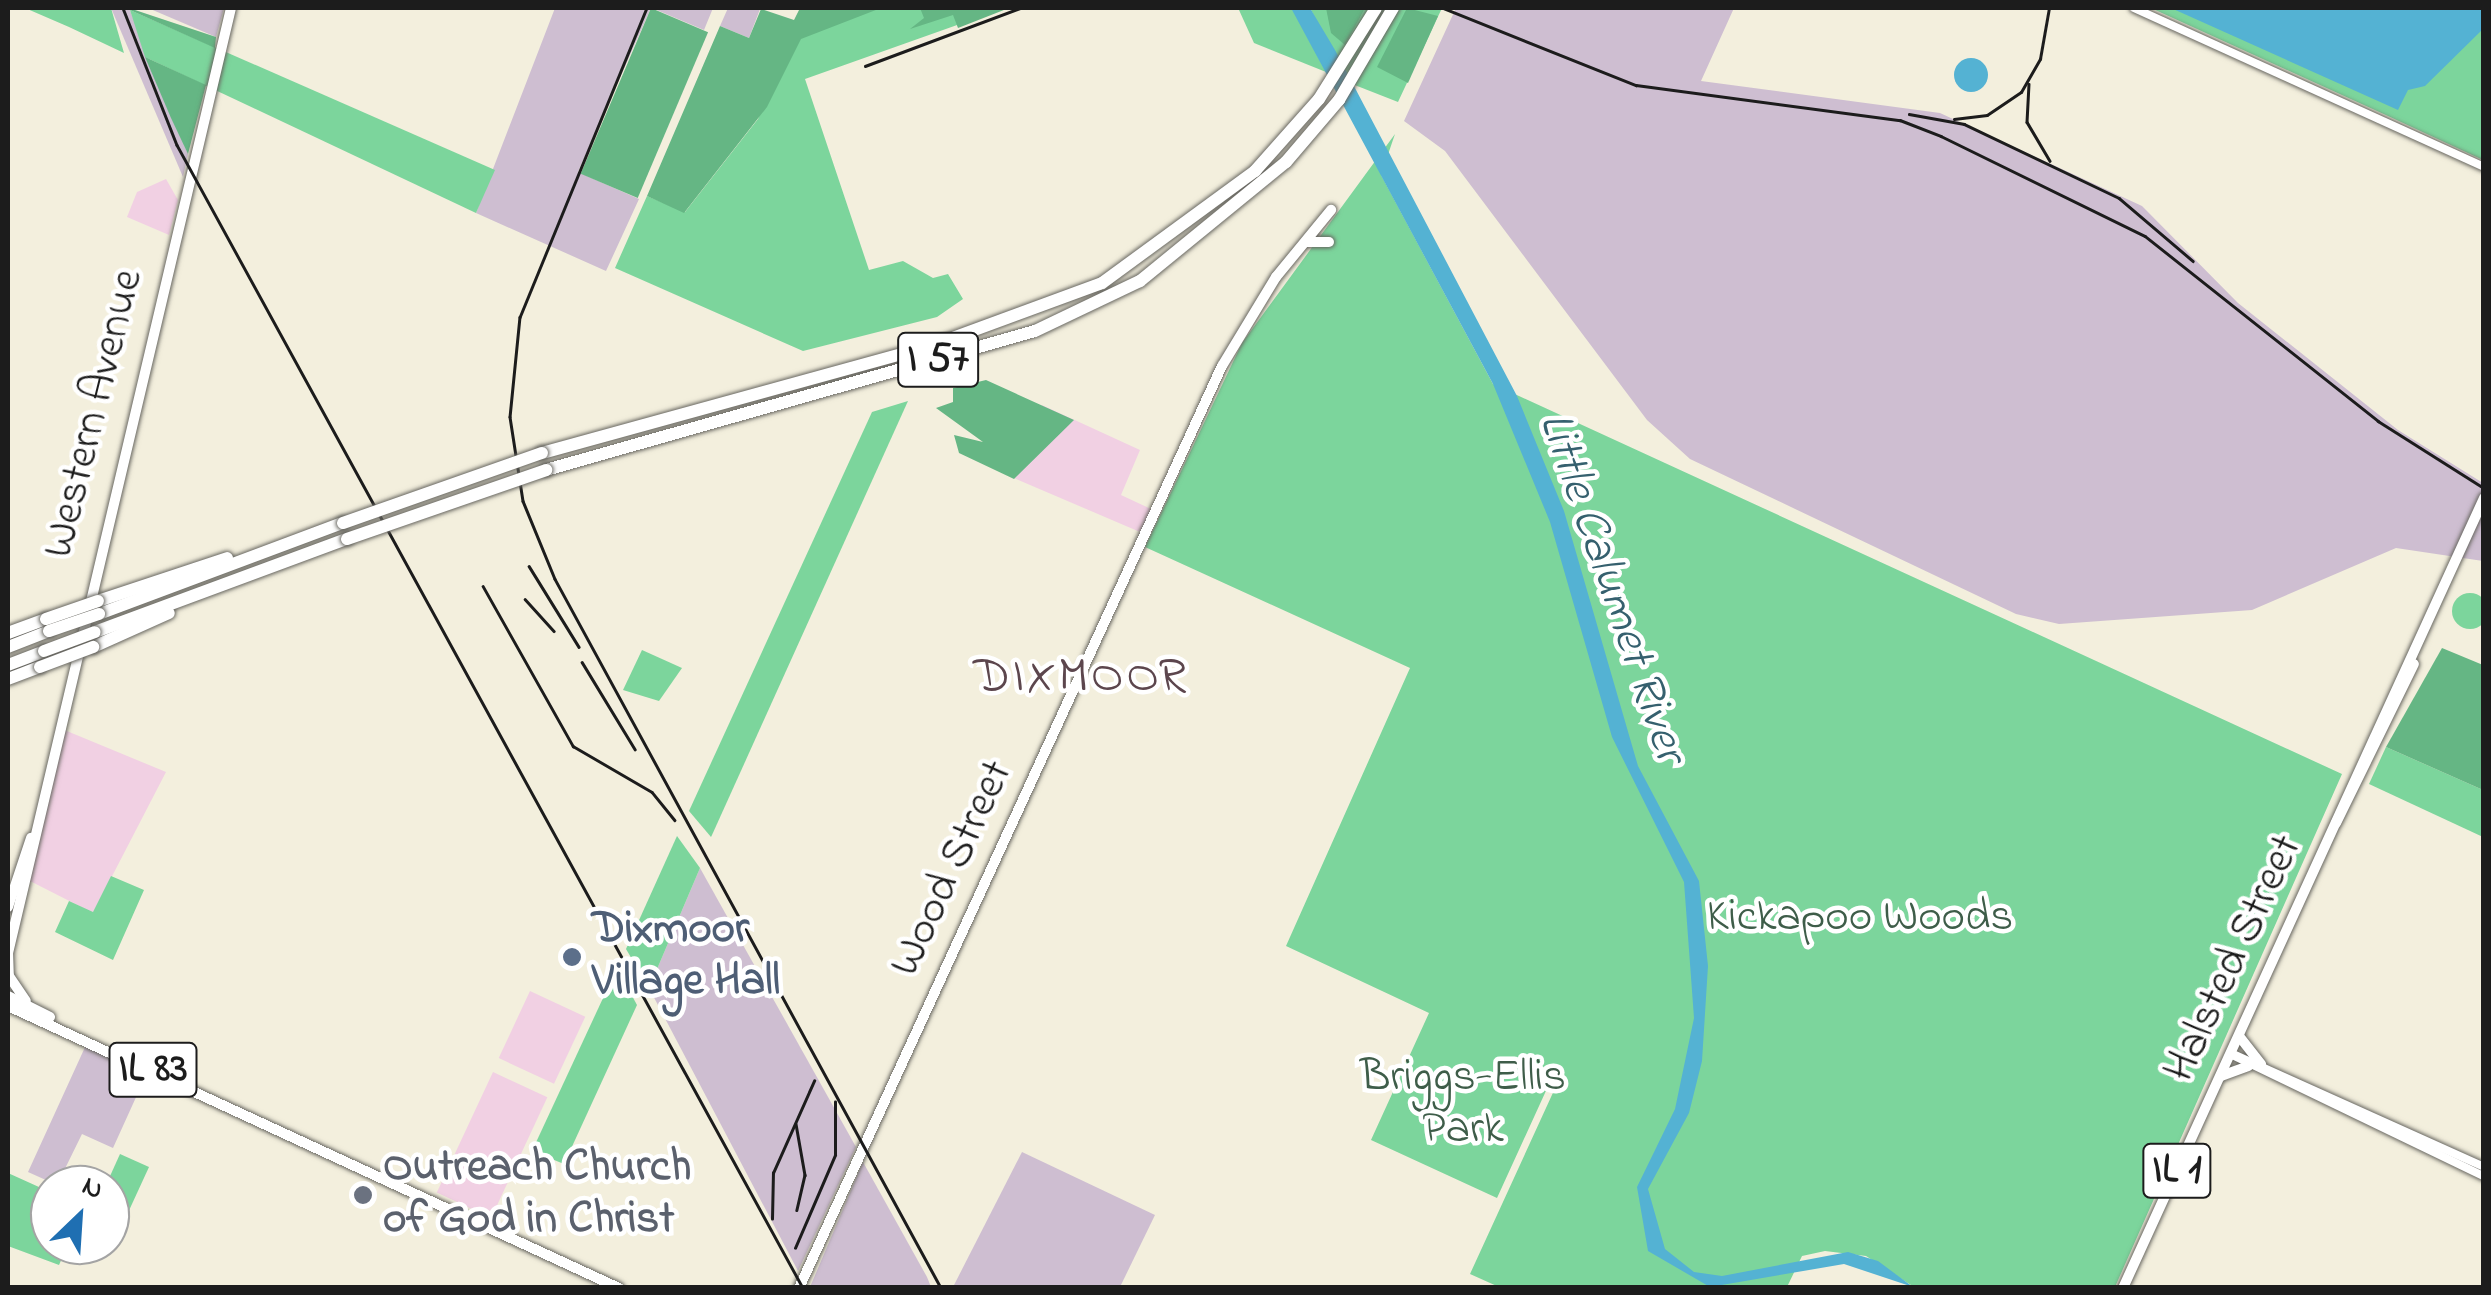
<!DOCTYPE html>
<style>
body{margin:0}
#map{position:relative;width:2491px;height:1295px;overflow:hidden;background:#f3efdd;font-family:"Indie Flower",sans-serif}
div>[style]{position:absolute}
[style*='--x']{left:calc(var(--x)*1px);top:calc(var(--y)*1px);width:calc(var(--w)*1px);rotate:calc(var(--a)*1deg)}
.built>*{inset:0;background:#f1d0e3;transform-origin:0 0}
.industrial>*{inset:0;background:#cebed1}
.green>*{inset:0;background:#7cd59c}
.round{border-radius:50%}
.forest>*{inset:0;background:#65b684;transform-origin:0 0}
.water>*{inset:0;background:#54b2d3}
.roads{filter:drop-shadow(0 0 2px #676660) drop-shadow(0 0 2px #676660)}
.minor>*{height:8px;margin:-4px;padding:0 4px;transform-origin:4px;border-radius:4px;background:#fff}
.major>*{height:10px;margin:-5px;padding:0 5px;transform-origin:5px;border-radius:5px;background:#fff}
.highway>*{height:12px;margin:-6px;padding:0 6px;transform-origin:6px;border-radius:6px;background:#fff}
.rail>*{height:2.5px;margin:-1.25px;padding:0 1.25px;transform-origin:1.25px;border-radius:1.25px;background:#1c1c1c}
.bridges{filter:drop-shadow(0 0 2px #676660) drop-shadow(0 0 2px #676660)}
.highway-bridge>*{height:12px;margin:-6px;padding:0 6px;transform-origin:6px;border-radius:6px;background:#fff}
.dots>*{width:28px;height:28px;translate:-50% -50%;box-sizing:border-box;border:5px solid #fff;border-radius:50%}
span{translate:-50% -50%;white-space:nowrap;text-align:center;line-height:1.15;-webkit-text-stroke:9px #fff;paint-order:stroke}
.shield-label span{padding:2px 8px;background:#fff;border:2px solid;border-radius:8px;-webkit-text-stroke-width:0}
.shield-label{font-size:42px;color:#1c1c1c;font-weight:700}
.street-label{font-size:45px;color:#1c1c1c}
.park-label{font-size:45px;color:#3e5d49}
.service-label{font-size:45px;color:#4e5e75;font-weight:700}
.left{translate:0 -50%;text-align:left}
.worship-label{font-size:45px;color:#5b616d;font-weight:700}
.water-label{font-size:48px;color:#35606e;font-style:italic}
.quarter-label{font-size:50px;color:#5c464d;letter-spacing:2.5px}
.frame{position:absolute;inset:0;border:10px solid #1c1c1c;pointer-events:none}
.north{position:absolute;left:30px;top:1165px;width:100px;height:100px;box-sizing:border-box;background:#fff;border:2px solid #a4a4a4;border-radius:50%;rotate:25deg;font-size:28px;font-weight:700;line-height:40px;text-align:center;color:#1c1c1c}
.north::after{content:'';display:block;margin:auto;width:35px;height:45px;background:#1f6fb2;clip-path:polygon(50% 0,100% 100%,50% 72%,0 100%)}
</style>
<div id="map">
<div class="built">
<i style="clip-path:polygon(166px 179px,178px 200px,169px 235px,127px 217px,137px 192px)"></i>
<i style="clip-path:polygon(1042px 405px,1140px 450px,1121px 495px,1151px 509px,1140px 532px,1009px 476px)"></i>
<i style="clip-path:polygon(62px 729px,166px 772px,93px 913px,30px 881px)"></i>
<i style="left:530px;top:991px;width:61px;height:74px;rotate:25deg"></i>
<i style="left:493px;top:1072px;width:60px;height:133px;rotate:25deg"></i>
</div>
<div class="industrial">
<i style="clip-path:polygon(111px 8px,129px 8px,188px 154px,183px 177px)"></i>
<i style="clip-path:polygon(148px 8px,224px 8px,216px 37px)"></i>
<i style="clip-path:polygon(555px 8px,651px 8px,578px 172px,639px 199px,606px 271px,476px 213px)"></i>
<i style="clip-path:polygon(652px 8px,713px 8px,704px 30px)"></i>
<i style="clip-path:polygon(728px 8px,773px 8px,760px 9px,749px 38px,720px 26px)"></i>
<i style="clip-path:polygon(1456px 8px,1734px 8px,1701px 81px,1940px 113px,2142px 206px,2238px 303px,2398px 430px,2483px 483px,2483px 561px,2396px 548px,2252px 610px,2059px 624px,2016px 614px,1690px 459px,1647px 420px,1445px 151px,1404px 121px)"></i>
<i style="clip-path:polygon(700px 868px,856px 1147px,798px 1271px,649px 988px)"></i>
<i style="clip-path:polygon(86px 1045px,147px 1073px,113px 1148px,82px 1134px,57px 1185px,28px 1172px)"></i>
<i style="clip-path:polygon(1022px 1152px,1155px 1215px,1120px 1287px,953px 1287px)"></i>
<i style="clip-path:polygon(863px 1162px,927px 1277px,931px 1287px,810px 1287px)"></i>
</div>
<div class="green">
<i style="clip-path:polygon(25px 8px,111px 8px,124px 53px,69px 27px)"></i>
<i style="clip-path:polygon(807px 8px,1005px 8px,805px 79px,869px 270px,903px 261px,933px 278px,948px 274px,963px 299px,937px 317px,803px 351px,615px 268px,647px 196px,685px 212px,758px 119px)"></i>
<i style="clip-path:polygon(1292px 8px,1326px 72px,1254px 43px,1239px 10px)"></i>
<i style="clip-path:polygon(1310px 8px,1442px 8px,1398px 102px,1347px 82px)"></i>
<i style="clip-path:polygon(2151px 8px,2483px 8px,2483px 160px,2388px 116px)"></i>
<i style="clip-path:polygon(130px 10px,495px 170px,476px 213px,145px 57px)"></i>
<i style="clip-path:polygon(1395px 134px,1381px 175px,1493px 384px,2342px 774px,2115px 1287px,1914px 1287px,1866px 1256px,1825px 1251px,1802px 1256px,1787px 1287px,1499px 1287px,1470px 1274px,1562px 1073px,1555px 1071px,1497px 1198px,1371px 1140px,1429px 1013px,1286px 946px,1410px 668px,1145px 547px,1242px 343px)"></i>
<i style="clip-path:polygon(908px 401px,712px 835px,711px 837px,689px 811px,872px 412px)"></i>
<i class="round" style="left:2452px;top:593px;width:36px;height:36px"></i>
<i style="clip-path:polygon(642px 650px,682px 668px,659px 701px,623px 690px)"></i>
<i style="clip-path:polygon(2386px 747px,2483px 790px,2483px 837px,2369px 784px)"></i>
<i style="clip-path:polygon(677px 836px,700px 868px,649px 988px,626px 949px)"></i>
<i style="clip-path:polygon(111px 876px,144px 890px,113px 960px,55px 932px,69px 901px,93px 912px)"></i>
<i style="clip-path:polygon(617px 968px,637px 1005px,564px 1164px,532px 1151px)"></i>
<i style="clip-path:polygon(120px 1154px,149px 1167px,126px 1217px,110px 1209px,106px 1185px)"></i>
<i style="clip-path:polygon(8px 1173px,50px 1192px,50px 1245px,68px 1245px,59px 1265px,8px 1246px)"></i>
</div>
<div class="forest">
<i style="clip-path:polygon(129px 8px,216px 37px,215px 48px,130px 10px)"></i>
<i style="left:651px;top:8px;width:62px;height:180px;rotate:23deg"></i>
<i style="clip-path:polygon(800px 8px,881px 8px,801px 39px,767px 107px,684px 213px,647px 196px,720px 26px,749px 38px,761px 9px,794px 20px)"></i>
<i style="clip-path:polygon(920px 8px,1009px 8px,958px 28px,953px 15px,910px 29px,924px 18px)"></i>
<i style="clip-path:polygon(1326px 8px,1365px 8px,1345px 45px,1331px 33px)"></i>
<i style="clip-path:polygon(1407px 8px,1438px 16px,1408px 83px,1377px 67px)"></i>
<i style="clip-path:polygon(145px 57px,206px 85px,188px 154px,171px 118px)"></i>
<i style="clip-path:polygon(986px 380px,1074px 420px,1014px 479px,959px 453px,954px 435px,983px 442px,936px 408px,953px 402px,953px 388px)"></i>
<i style="clip-path:polygon(2442px 648px,2483px 665px,2483px 790px,2386px 747px)"></i>
</div>
<div class="water">
<i style="clip-path:polygon(1291px 8px,1310px 8px,1335px 50px,1517px 396px,1564px 511px,1638px 766px,1699px 881px,1708px 966px,1702px 1061px,1689px 1113px,1648px 1189px,1665px 1249px,1694px 1272px,1722px 1276px,1848px 1252px,1878px 1261px,1913px 1287px,1844px 1264px,1710px 1287px,1648px 1251px,1637px 1187px,1675px 1109px,1694px 1018px,1684px 882px,1612px 737px,1550px 522px,1493px 384px)"></i>
<i style="clip-path:polygon(2171px 8px,2483px 8px,2483px 29px,2425px 86px,2408px 90px,2398px 110px)"></i>
<i class="round" style="left:1954px;top:58px;width:34px;height:34px"></i>
</div>
<div class="roads">
<div class="minor">
<i style="--x:2134;--y:8;--w:384;--a:24.4"></i>
<i style="--x:2230;--y:1054;--w:282;--a:25.7"></i>
<i style="--x:2235;--y:1055;--w:273;--a:24.2"></i>
</div>
<div class="major">
<i style="--x:1306;--y:242;--w:23;--a:0"></i>
<i style="--x:2336;--y:823;--w:177;--a:-63.9"></i>
<i style="--x:8;--y:907;--w:73;--a:-71.6"></i>
<i style="--x:8;--y:952;--w:24;--a:88"></i>
<i style="--x:9;--y:976;--w:30;--a:56"></i>
<i style="--x:8;--y:953;--w:971;--a:-76.72"></i>
<i style="--x:8;--y:996;--w:47;--a:26.6"></i>
<i style="--x:8;--y:1006;--w:673;--a:24.78"></i>
<i style="--x:2239;--y:1036;--w:36;--a:52"></i>
<i style="--x:2221;--y:1076;--w:29;--a:-20"></i>
<i style="--x:799;--y:1288;--w:1014;--a:-65.36"></i>
<i style="--x:1222;--y:366;--w:104;--a:-58.8"></i>
<i style="--x:1276;--y:277;--w:87;--a:-50.6"></i>
<i style="--x:2123;--y:1288;--w:869;--a:-65.44"></i>
</div>
<div class="highway">
<i style="--x:542;--y:453;--w:400;--a:-15.4"></i>
<i style="--x:928;--y:347;--w:185;--a:-20.2"></i>
<i style="--x:1102;--y:283;--w:190;--a:-36.2"></i>
<i style="--x:1255;--y:171;--w:96;--a:-48.4"></i>
<i style="--x:1319;--y:99;--w:107;--a:-57.9"></i>
<i style="--x:546;--y:470;--w:508;--a:-15.87"></i>
<i style="--x:1035;--y:331;--w:116;--a:-25.5"></i>
<i style="--x:1140;--y:281;--w:188;--a:-39.2"></i>
<i style="--x:1286;--y:162;--w:82;--a:-49.5"></i>
<i style="--x:1339;--y:100;--w:107;--a:-59.6"></i>
<i style="--x:98;--y:601;--w:136;--a:-18.4"></i>
<i style="--x:99;--y:614;--w:260;--a:-20.5"></i>
<i style="--x:95;--y:632;--w:269;--a:-20.3"></i>
<i style="--x:8;--y:633;--w:40;--a:-20.2"></i>
<i style="--x:8;--y:647;--w:44;--a:-21.3"></i>
<i style="--x:93;--y:647;--w:83;--a:-24.1"></i>
<i style="--x:8;--y:665;--w:39;--a:-21"></i>
<i style="--x:8;--y:679;--w:34;--a:-21"></i>
</div>
</div>
<div class="rail">
<i style="--x:123;--y:8;--w:147;--a:68.5"></i>
<i style="--x:177;--y:145;--w:1303;--a:61.29"></i>
<i style="--x:647;--y:8;--w:334;--a:112.3"></i>
<i style="--x:520;--y:317;--w:100;--a:95.7"></i>
<i style="--x:510;--y:417;--w:85;--a:81.2"></i>
<i style="--x:523;--y:501;--w:84;--a:67.7"></i>
<i style="--x:555;--y:579;--w:807;--a:61.43"></i>
<i style="--x:1443;--y:8;--w:208;--a:21.8"></i>
<i style="--x:1636;--y:85;--w:266;--a:7.6"></i>
<i style="--x:1900;--y:120;--w:44;--a:21.3"></i>
<i style="--x:1941;--y:136;--w:227;--a:26.1"></i>
<i style="--x:2145;--y:236;--w:298;--a:38.4"></i>
<i style="--x:2378;--y:421;--w:125;--a:32.3"></i>
<i style="--x:865;--y:66;--w:165;--a:-20.5"></i>
<i style="--x:2029;--y:84;--w:38;--a:93"></i>
<i style="--x:2027;--y:122;--w:45;--a:59.5"></i>
<i style="--x:1909;--y:114;--w:56;--a:10.3"></i>
<i style="--x:1964;--y:124;--w:172;--a:25.5"></i>
<i style="--x:2119;--y:198;--w:97;--a:40.4"></i>
<i style="--x:1954;--y:119;--w:33;--a:-7"></i>
<i style="--x:1987;--y:115;--w:41;--a:-34.1"></i>
<i style="--x:2021;--y:92;--w:38;--a:-60"></i>
<i style="--x:2040;--y:59;--w:52;--a:-80"></i>
<i style="--x:529;--y:566;--w:95;--a:58.3"></i>
<i style="--x:483;--y:586;--w:184;--a:60.6"></i>
<i style="--x:573;--y:746;--w:91;--a:30.2"></i>
<i style="--x:652;--y:792;--w:36;--a:51"></i>
<i style="--x:525;--y:599;--w:43;--a:47.8"></i>
<i style="--x:582;--y:662;--w:102;--a:58.7"></i>
<i style="--x:796;--y:1124;--w:52;--a:80"></i>
<i style="--x:805;--y:1175;--w:36;--a:103"></i>
<i style="--x:772;--y:1219;--w:46;--a:-88.8"></i>
<i style="--x:773;--y:1173;--w:101;--a:-66"></i>
<i style="--x:795;--y:1248;--w:101;--a:-66.7"></i>
<i style="--x:835;--y:1155;--w:53;--a:-90"></i>
</div>
<div class="bridges">
<div class="highway-bridge">
<i style="--x:343;--y:523;--w:211;--a:-19.4"></i>
<i style="--x:347;--y:539;--w:211;--a:-19.1"></i>
<i style="--x:46;--y:619;--w:55;--a:-19.1"></i>
<i style="--x:49;--y:631;--w:53;--a:-18.8"></i>
<i style="--x:44;--y:651;--w:54;--a:-20.4"></i>
<i style="--x:40;--y:667;--w:57;--a:-20.7"></i>
</div>
</div>
<div class="dots">
<i style="left:572px;top:957px;background:#5c6f8a"></i>
<i style="left:363px;top:1195px;background:#6b7280"></i>
</div>
<div class="shield-label">
<span style="left:938px;top:360px">I 57</span>
<span style="left:153px;top:1070px">IL 83</span>
<span style="left:2177px;top:1171px">IL 1</span>
</div>
<div class="street-label">
<span style="left:95px;top:414px;rotate:-76deg">Western Avenue</span>
<span style="left:953px;top:869px;rotate:-65deg">Wood Street</span>
<span style="left:2235px;top:959px;rotate:-65deg">Halsted Street</span>
</div>
<div class="park-label">
<span style="left:1860px;top:919px">Kickapoo Woods</span>
<span style="left:1463px;top:1105px">Briggs-Ellis<br>Park</span>
</div>
<div class="service-label">
<span class="left" style="left:592px;top:957px">Dixmoor<br>Village Hall</span>
</div>
<div class="worship-label">
<span class="left" style="left:383px;top:1195px">Outreach Church<br>of God in Christ</span>
</div>
<div class="water-label">
<span style="left:1611px;top:588px;rotate:71deg">Little Calumet River</span>
</div>
<div class="quarter-label">
<span style="left:1081px;top:678px">DIXMOOR</span>
</div>
<div class="frame"></div>
<div class="north">N</div>
</div>
